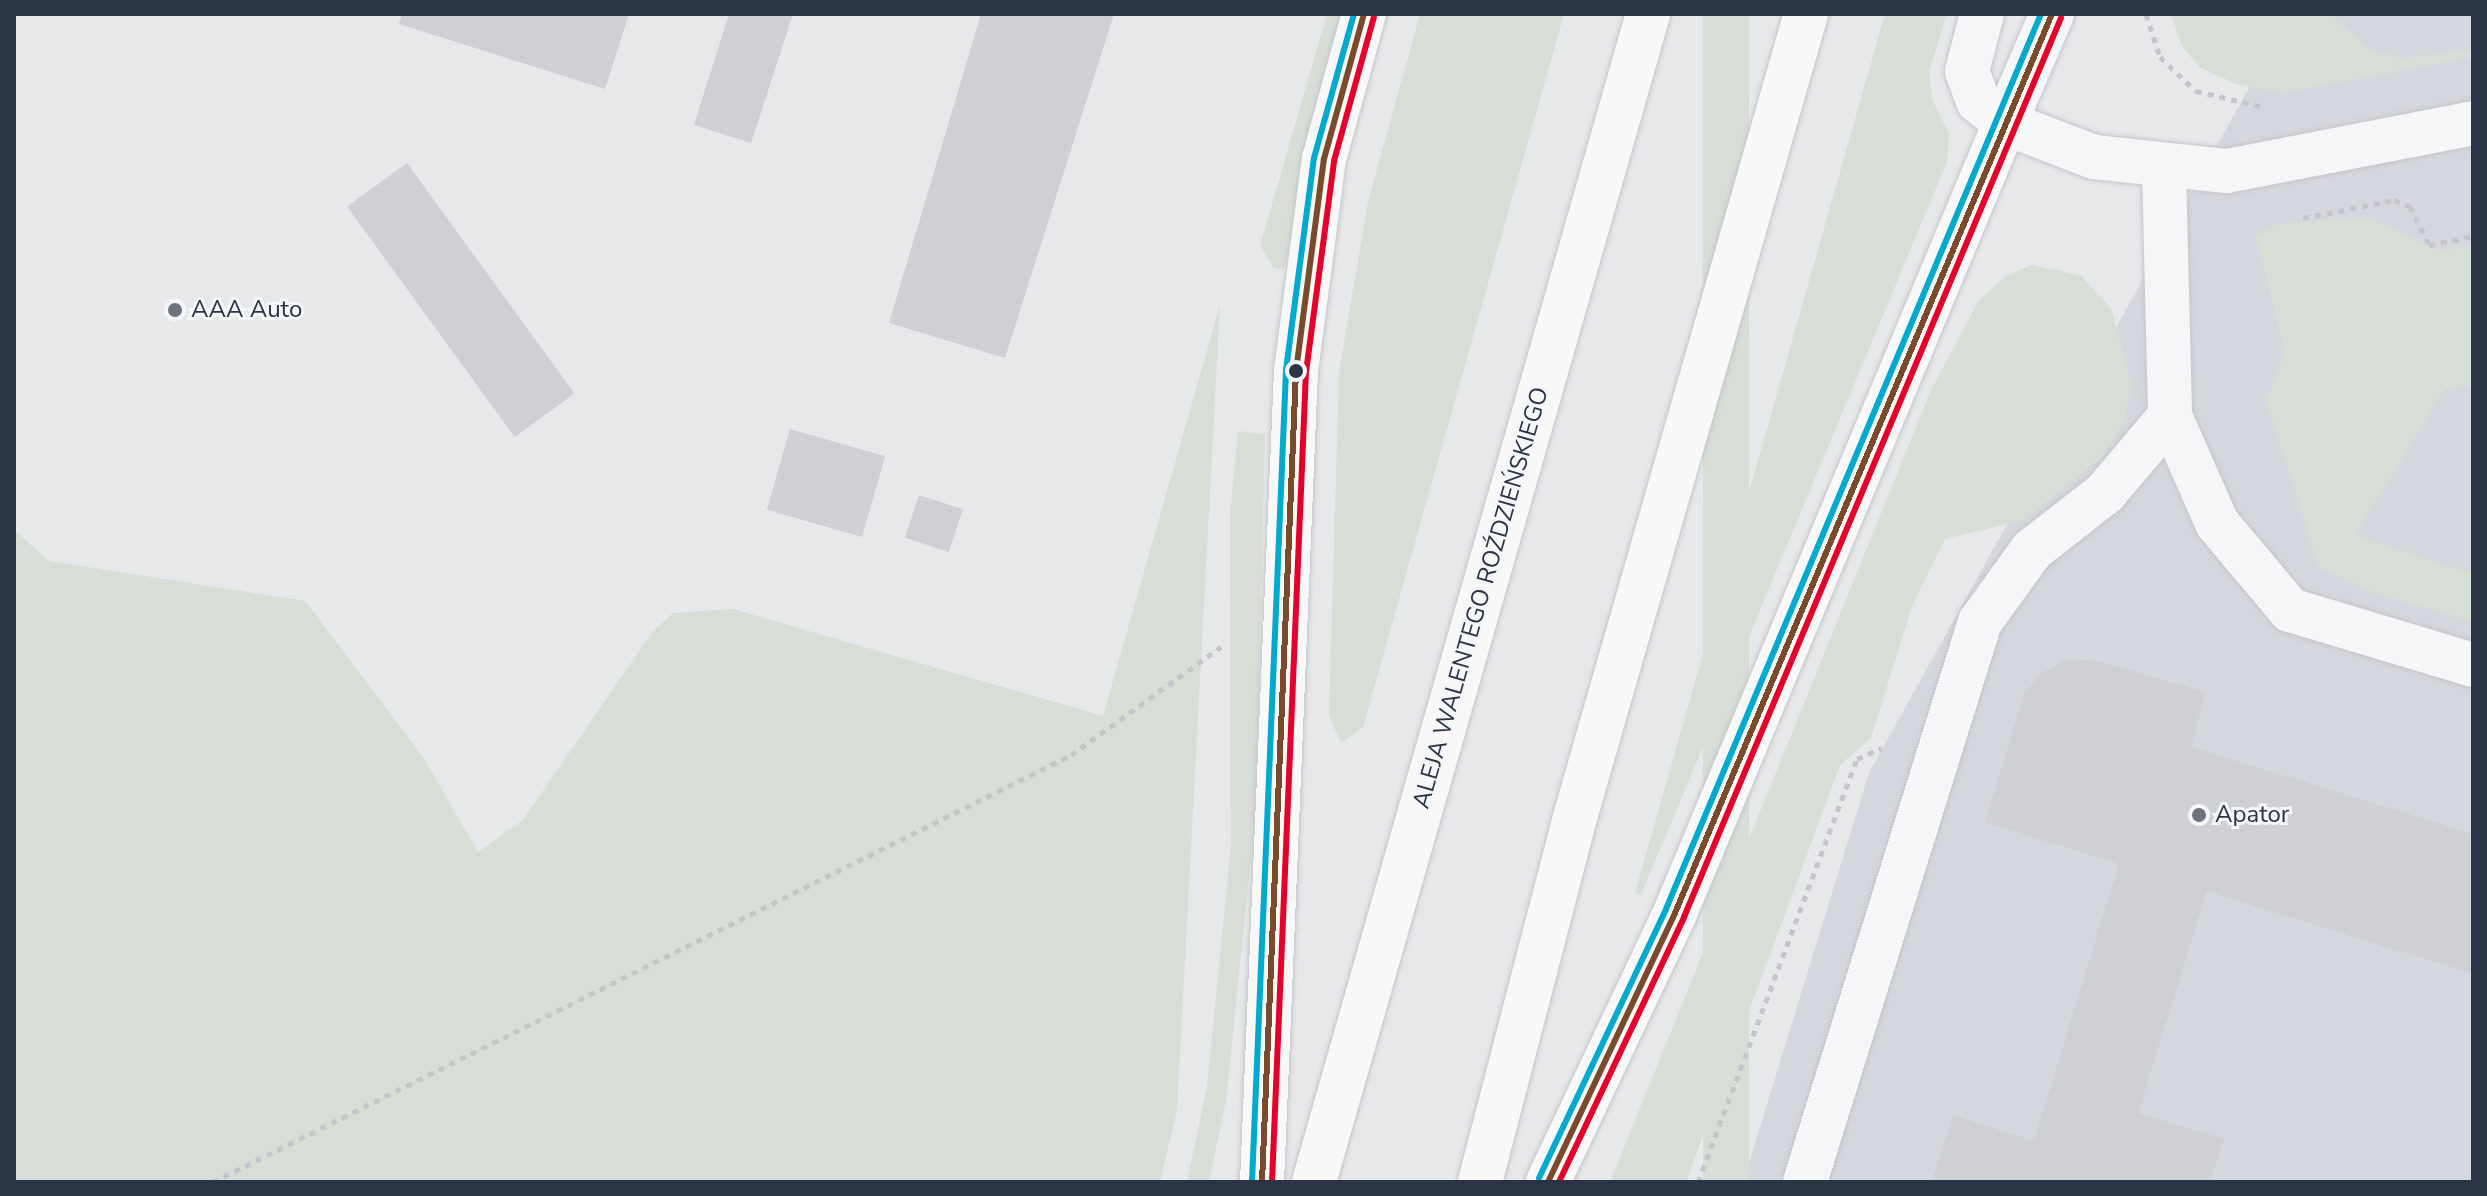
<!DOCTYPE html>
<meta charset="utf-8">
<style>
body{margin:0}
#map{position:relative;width:2487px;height:1196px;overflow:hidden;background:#e6e8ea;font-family:"Nunito Sans",sans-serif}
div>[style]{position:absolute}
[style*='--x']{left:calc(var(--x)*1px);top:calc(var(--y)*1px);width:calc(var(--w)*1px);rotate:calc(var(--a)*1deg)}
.built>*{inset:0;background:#d4d7dd}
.green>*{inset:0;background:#d6ded6;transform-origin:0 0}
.building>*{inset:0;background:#ced0d3;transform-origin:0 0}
.path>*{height:5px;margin-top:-2.5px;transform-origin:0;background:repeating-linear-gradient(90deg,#c5c6ca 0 6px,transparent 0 12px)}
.roads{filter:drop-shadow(0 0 2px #c4c6c8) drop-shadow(0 0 2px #c4c6c8)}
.minor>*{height:44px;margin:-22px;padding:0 22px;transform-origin:22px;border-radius:22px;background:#f5f6f7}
.highway>*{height:44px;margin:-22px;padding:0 22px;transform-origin:22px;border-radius:22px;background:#f8f8f8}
.bus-1>*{height:6px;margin:-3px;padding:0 3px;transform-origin:3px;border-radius:3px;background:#7a4b2a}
.bus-2>*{height:6px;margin:-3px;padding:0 3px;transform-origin:3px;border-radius:3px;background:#e4002b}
.bus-3>*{height:6px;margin:-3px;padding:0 3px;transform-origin:3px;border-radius:3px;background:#00a9ce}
.dots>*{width:22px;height:22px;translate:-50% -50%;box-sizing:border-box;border:4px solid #f4f6f9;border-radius:50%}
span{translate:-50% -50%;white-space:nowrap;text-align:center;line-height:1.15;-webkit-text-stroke:6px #f4f6f9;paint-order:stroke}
.poi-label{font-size:24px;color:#2b3445}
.left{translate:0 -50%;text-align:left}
.street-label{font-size:24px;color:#2b3445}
.frame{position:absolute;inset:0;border:16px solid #2b3445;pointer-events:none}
</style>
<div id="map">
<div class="built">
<i style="clip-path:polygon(2290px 14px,2473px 14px,2473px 1182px,1743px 1182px,1869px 773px)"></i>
</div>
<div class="green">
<i style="clip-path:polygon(1327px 14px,1343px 14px,1284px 269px,1274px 268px,1260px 246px)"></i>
<i style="clip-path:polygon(1420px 14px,1564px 14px,1363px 727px,1341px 743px,1329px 716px,1339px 372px,1368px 202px)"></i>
<i style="left:1703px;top:14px;width:46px;height:1215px"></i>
<i style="clip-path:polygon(1885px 14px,1947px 14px,1929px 71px,1932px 99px,1949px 134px,1947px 162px,1641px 895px,1635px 893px)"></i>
<i style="clip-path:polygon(2171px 14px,2330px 14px,2371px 51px,2404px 58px,2473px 49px,2473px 57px,2284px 93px,2236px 84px,2199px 67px,2182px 46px)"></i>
<i style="clip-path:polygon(2366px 217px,2441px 251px,2473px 245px,2473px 385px,2445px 389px,2355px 535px,2473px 574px,2473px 622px,2379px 595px,2319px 567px,2266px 401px,2285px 351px,2255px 236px,2276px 224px)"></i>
<i style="clip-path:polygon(2031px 265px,2080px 275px,2111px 308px,2132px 384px,2124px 422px,2102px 457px,2024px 520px,1945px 539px,1912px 606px,1871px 738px,1840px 765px,1686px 1182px,1610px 1182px,1931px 390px,1978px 302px,2004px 277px)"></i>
<i style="clip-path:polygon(1220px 305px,1177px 1110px,1160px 1182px,14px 1182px,14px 530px,49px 561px,305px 601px,423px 757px,478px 852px,523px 820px,653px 631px,673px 613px,733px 609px,1103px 716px)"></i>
<i style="clip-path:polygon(1238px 431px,1265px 434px,1256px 810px,1226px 1101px,1209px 1182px,1187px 1182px,1207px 1087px,1231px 845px,1230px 516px)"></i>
</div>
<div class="building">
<i style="clip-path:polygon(402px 14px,629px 14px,605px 89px,399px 24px)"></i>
<i style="clip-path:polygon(729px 14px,793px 14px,751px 143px,694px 125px)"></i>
<i style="clip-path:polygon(981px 14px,1114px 14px,1005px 358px,889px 323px)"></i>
<i style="left:407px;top:163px;width:285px;height:74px;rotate:54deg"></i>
<i style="left:790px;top:429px;width:99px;height:84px;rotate:16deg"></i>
<i style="left:919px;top:495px;width:46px;height:45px;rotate:18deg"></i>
<i style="clip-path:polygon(2067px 659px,2098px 661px,2205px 692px,2192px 747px,2473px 834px,2473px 974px,2207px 891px,2138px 1113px,2224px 1139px,2210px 1182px,1932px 1182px,1953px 1115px,2034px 1141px,2119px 864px,1985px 822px,2024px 695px,2040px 674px)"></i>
</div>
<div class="path">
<i style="--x:2146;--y:14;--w:45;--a:72"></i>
<i style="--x:2160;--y:57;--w:50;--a:43.4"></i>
<i style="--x:2196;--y:91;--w:66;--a:13.2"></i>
<i style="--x:2303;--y:218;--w:93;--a:-11.2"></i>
<i style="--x:2394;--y:200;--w:17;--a:21"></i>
<i style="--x:2410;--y:206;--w:43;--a:64"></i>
<i style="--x:2429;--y:245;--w:45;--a:-11.6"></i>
<i style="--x:213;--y:1182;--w:958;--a:-26.46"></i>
<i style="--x:1071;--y:755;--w:185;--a:-35.8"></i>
<i style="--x:1698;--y:1182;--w:452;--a:-69.4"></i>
<i style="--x:1857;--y:759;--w:27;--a:-24"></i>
</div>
<div class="roads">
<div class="minor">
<i style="--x:1982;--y:14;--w:59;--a:104.7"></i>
<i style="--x:1967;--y:71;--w:32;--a:70"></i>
<i style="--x:1978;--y:101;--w:35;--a:39"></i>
<i style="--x:2005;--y:123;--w:95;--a:20.9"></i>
<i style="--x:2094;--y:157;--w:134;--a:6"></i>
<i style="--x:2227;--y:171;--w:251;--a:-11"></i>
<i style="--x:2005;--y:123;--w:119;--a:-66.7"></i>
<i style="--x:2164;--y:168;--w:248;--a:88.6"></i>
<i style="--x:2170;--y:416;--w:117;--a:66.3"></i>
<i style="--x:2217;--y:523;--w:114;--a:50"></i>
<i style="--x:2290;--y:610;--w:191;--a:16.7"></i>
<i style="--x:1805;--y:1182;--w:587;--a:-72.65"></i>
<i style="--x:1980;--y:622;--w:89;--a:-54.2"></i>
<i style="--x:2032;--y:550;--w:93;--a:-38"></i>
<i style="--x:2105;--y:493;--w:101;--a:-49.8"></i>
</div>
<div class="highway">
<i style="--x:1262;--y:1182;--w:812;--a:-87.6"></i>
<i style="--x:1296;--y:371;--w:214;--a:-82.5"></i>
<i style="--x:1324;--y:159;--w:150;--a:-74.6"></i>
<i style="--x:1314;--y:1182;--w:1215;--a:-74.04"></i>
<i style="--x:1480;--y:1182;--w:380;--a:-75.4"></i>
<i style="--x:1576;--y:814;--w:832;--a:-73.96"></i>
<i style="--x:1548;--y:1182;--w:297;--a:-64.7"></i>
<i style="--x:1675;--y:913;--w:856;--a:-67.33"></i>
</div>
</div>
<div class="bus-1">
<i style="--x:1262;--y:1182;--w:812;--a:-87.6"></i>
<i style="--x:1296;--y:371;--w:214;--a:-82.5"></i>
<i style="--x:1324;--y:159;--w:150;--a:-74.6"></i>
<i style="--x:1548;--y:1182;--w:297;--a:-64.7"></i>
<i style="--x:1675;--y:913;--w:975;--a:-67.25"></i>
</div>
<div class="bus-2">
<i style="--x:1272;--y:1182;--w:811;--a:-87.6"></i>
<i style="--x:1306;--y:372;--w:213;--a:-82.4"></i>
<i style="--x:1334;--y:161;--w:149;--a:-74.5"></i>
<i style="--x:1559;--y:1182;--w:293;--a:-64.7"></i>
<i style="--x:1684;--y:917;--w:975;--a:-67.25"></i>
</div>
<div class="bus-3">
<i style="--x:1539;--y:1178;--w:297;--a:-64.7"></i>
<i style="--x:1666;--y:909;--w:970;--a:-67.27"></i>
<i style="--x:1252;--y:1182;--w:813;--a:-87.6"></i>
<i style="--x:1286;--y:370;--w:214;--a:-82.5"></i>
<i style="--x:1314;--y:158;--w:149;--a:-74.5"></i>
</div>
<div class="dots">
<i style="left:175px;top:310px;background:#6c737f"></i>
<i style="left:1296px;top:371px;background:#2b3445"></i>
<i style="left:2199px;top:815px;background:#6c737f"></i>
</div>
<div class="poi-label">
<span class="left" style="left:191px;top:310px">AAA Auto</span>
<span class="left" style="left:2215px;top:815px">Apator</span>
</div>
<div class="street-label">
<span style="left:1481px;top:598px;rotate:-74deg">ALEJA WALENTEGO ROŹDZIEŃSKIEGO</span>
</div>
<div class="frame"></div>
</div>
